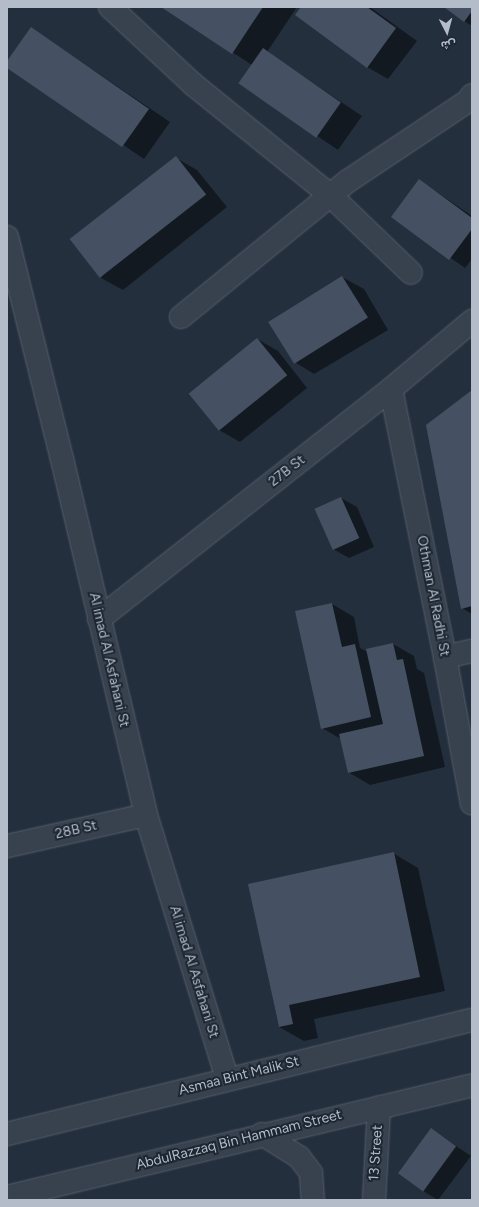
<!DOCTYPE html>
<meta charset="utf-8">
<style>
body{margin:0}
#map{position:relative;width:479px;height:1207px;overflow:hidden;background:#242f3e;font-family:Figtree,"Noto Sans Arabic",sans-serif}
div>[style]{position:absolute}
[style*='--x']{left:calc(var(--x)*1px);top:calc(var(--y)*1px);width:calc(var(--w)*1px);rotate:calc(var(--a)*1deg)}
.shadow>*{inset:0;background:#0007}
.building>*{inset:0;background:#455162;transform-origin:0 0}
.roads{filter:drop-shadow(0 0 1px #565f6c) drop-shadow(0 0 1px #565f6c)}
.minor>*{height:22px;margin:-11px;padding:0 11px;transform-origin:11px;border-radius:11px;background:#38414e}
span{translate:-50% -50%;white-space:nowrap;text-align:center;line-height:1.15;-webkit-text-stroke:4px #1d2633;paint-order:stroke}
.street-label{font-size:14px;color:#b4bcc9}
.frame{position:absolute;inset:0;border:8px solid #b4bcc9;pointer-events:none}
.north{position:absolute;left:427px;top:12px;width:40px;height:40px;-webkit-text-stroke:3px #1d2633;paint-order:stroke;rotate:174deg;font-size:11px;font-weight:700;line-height:16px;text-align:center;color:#b4bcc9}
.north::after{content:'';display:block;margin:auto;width:14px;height:18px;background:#b4bcc9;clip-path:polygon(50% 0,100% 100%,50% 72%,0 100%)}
</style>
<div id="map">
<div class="shadow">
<i style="clip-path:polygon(163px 7px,297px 7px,267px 52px,362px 116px,338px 150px,239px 83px,252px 65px)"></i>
<i style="clip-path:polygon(302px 7px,370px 7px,417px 41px,388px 79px,367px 67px)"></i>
<i style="clip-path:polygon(446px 7px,472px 7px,472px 26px,464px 21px)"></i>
<i style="clip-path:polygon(31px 28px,170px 122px,144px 159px,7px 66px,7px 62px)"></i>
<i style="clip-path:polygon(176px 158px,197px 170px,227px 207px,123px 290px,101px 278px)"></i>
<i style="clip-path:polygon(419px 180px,472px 216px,472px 259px,465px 268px,392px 217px)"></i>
<i style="clip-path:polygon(342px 277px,364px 289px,388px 330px,314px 374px,293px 361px)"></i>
<i style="clip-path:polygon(257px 339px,278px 351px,307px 388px,240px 442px,219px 430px,189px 393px)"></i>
<i style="clip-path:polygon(472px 392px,472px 614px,462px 608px)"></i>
<i style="clip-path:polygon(341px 498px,357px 507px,374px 547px,349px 558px,333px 549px)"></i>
<i style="clip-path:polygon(332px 604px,354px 617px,360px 648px,368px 652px,393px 644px,414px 656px,417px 669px,424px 673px,445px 767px,370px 785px,348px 772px,341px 739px,322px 728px)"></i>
<i style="clip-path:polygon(393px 853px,418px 868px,445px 991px,314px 1019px,318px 1038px,304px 1041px,279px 1027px,249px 885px)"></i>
<i style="clip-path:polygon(431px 1129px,471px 1156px,438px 1200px,423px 1191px)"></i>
</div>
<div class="building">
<i style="clip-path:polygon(161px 7px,263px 7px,232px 54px)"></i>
<i style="clip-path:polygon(301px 7px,367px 7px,396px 28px,367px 68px,295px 15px)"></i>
<i style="clip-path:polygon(444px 7px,472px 7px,472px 11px,464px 22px)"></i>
<i style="clip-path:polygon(31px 27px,149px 109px,122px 147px,7px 68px,7px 61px)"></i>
<i style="left:263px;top:48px;width:95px;height:43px;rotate:35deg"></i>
<i style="left:176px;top:156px;width:49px;height:135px;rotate:52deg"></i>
<i style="clip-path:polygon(419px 179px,472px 218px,472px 229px,449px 260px,391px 217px)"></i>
<i style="left:342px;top:276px;width:49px;height:87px;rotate:58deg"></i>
<i style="left:257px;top:338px;width:48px;height:88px;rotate:51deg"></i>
<i style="clip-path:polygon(472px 390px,472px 606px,461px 609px,426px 425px)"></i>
<i style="left:341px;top:497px;width:45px;height:29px;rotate:66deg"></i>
<i style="clip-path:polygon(332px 603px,342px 647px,355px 644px,371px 717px,321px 729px,295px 611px)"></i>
<i style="clip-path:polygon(393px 643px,397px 660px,403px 659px,424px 756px,348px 773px,339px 734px,383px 724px,366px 649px)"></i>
<i style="clip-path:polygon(394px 852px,420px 977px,289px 1005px,293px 1024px,279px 1027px,248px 884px)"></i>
<i style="left:431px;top:1128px;width:31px;height:56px;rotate:36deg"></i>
</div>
<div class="roads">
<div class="minor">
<i style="--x:110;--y:7;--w:115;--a:42.9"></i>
<i style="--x:194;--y:85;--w:175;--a:39"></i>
<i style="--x:330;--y:195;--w:112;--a:43.9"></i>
<i style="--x:7;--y:237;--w:229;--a:76.1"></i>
<i style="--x:62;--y:459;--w:366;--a:76.7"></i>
<i style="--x:146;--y:815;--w:275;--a:72.9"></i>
<i style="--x:181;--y:317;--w:215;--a:-39.2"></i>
<i style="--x:348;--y:181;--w:144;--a:-33.7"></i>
<i style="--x:468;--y:101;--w:7;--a:-56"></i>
<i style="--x:391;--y:389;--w:273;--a:78.6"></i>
<i style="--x:445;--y:657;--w:149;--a:79.6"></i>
<i style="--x:99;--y:619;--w:372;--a:-38.2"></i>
<i style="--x:391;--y:389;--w:106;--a:-40"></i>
<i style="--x:445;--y:657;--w:28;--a:-13"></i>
<i style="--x:7;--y:846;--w:142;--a:-12.6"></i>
<i style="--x:7;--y:1134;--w:479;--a:-13.8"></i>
<i style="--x:262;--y:1134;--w:44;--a:31.9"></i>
<i style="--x:299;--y:1157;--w:20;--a:53"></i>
<i style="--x:311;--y:1173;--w:27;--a:86"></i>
<i style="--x:7;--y:1197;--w:478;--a:-13.5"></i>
<i style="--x:374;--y:1200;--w:93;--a:-86.9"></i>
</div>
</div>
<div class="street-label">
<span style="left:287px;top:471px;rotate:-38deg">27B St</span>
<span style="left:433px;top:596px;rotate:79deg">Othman Al Radhi St</span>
<span style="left:109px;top:660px;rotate:77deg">Al imad Al Asfahani St</span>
<span style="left:76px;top:830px;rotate:-13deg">28B St</span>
<span style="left:194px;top:972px;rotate:73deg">Al imad Al Asfahani St</span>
<span style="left:239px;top:1076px;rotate:-14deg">Asmaa Bint Malik St</span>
<span style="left:239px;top:1140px;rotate:-14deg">AbdulRazzaq Bin Hammam Street</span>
<span style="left:376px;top:1153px;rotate:-86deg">13 Street</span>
</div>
<div class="frame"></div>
<div class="north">ش</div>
</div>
